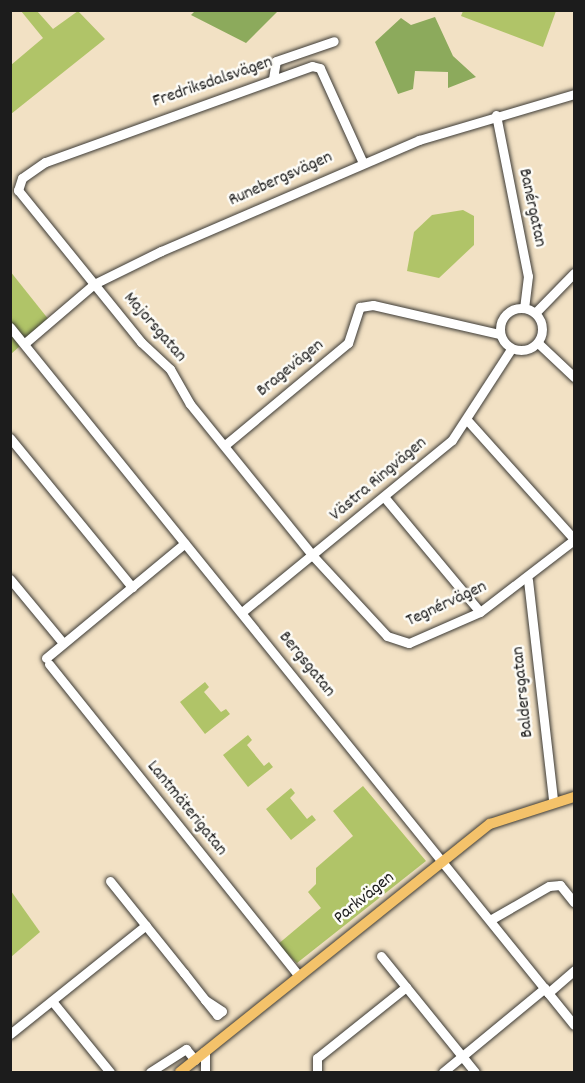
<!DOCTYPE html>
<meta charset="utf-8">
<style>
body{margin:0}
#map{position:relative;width:585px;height:1083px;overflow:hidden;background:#f2e1c4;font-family:Dekko,sans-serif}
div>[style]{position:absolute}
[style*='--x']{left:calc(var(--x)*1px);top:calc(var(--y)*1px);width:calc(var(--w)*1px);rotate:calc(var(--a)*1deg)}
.green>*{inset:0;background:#b0c468}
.forest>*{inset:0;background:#8caa5c}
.roads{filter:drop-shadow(0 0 2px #3c3a35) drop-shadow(0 0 2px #3c3a35)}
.minor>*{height:9px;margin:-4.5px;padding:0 4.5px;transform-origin:4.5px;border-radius:4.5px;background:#fff}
.minor>.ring{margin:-4.5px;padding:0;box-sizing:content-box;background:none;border:9px solid #fff;border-radius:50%}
.major>*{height:10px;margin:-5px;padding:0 5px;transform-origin:5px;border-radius:5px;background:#f4c26a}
span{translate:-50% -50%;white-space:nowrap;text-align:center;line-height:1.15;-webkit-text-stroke:5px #fdfcf7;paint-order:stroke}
.street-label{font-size:18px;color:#1c1c1c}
.frame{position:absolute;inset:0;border:12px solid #1c1c1c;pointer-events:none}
</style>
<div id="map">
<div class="green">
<i style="clip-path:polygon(21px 11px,37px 11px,53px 29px,78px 11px,105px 39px,11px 114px,11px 65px,43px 38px)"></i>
<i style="clip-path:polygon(463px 11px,463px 10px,556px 11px,543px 47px,461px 16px)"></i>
<i style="clip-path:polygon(463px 210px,474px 216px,474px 245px,439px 278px,407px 271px,414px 232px,432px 215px)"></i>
<i style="clip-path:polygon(10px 271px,49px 320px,11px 354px,10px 354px)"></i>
<i style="clip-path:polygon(205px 682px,209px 687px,204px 692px,221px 712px,226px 709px,230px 714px,205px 734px,180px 702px)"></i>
<i style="clip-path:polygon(248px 735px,252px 740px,247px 745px,264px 766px,269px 762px,273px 767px,248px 787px,223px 755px)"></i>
<i style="clip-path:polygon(363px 786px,426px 861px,297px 963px,277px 945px,321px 908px,308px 892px,316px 884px,316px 868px,353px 836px,333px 811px)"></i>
<i style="clip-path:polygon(291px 788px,295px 793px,290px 798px,307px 819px,312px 815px,316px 820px,291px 840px,266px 809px)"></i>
<i style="clip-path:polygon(11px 891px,40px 932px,11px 957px,10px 957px)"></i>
</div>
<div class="forest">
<i style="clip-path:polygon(195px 11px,195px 10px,350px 11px,278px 11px,246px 43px,191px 15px)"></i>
<i style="clip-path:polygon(435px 17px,453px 56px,476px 77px,448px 88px,448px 72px,415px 71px,413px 89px,398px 94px,375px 42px,401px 18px,411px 25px)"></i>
</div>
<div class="roads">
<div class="minor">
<i style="--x:273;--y:79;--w:18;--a:-81"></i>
<i style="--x:276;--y:61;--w:61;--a:-19"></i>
<i style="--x:496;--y:115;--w:164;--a:78.8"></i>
<i style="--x:528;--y:276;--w:32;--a:97"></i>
<i style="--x:363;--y:163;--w:104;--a:-114.4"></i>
<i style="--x:320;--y:68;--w:8;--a:-166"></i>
<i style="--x:312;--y:66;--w:284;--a:160.2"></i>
<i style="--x:45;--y:162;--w:28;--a:145"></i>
<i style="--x:22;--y:178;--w:13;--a:108"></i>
<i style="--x:18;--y:190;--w:196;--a:51"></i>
<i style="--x:141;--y:342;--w:40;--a:43"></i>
<i style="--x:170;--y:369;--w:40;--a:60.3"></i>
<i style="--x:190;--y:404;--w:196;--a:51"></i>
<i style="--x:313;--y:556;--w:109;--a:47.2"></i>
<i style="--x:387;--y:636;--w:23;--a:18"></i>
<i style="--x:409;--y:643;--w:77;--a:-23.6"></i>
<i style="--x:480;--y:612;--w:118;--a:-37.5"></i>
<i class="ring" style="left:500px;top:308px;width:33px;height:33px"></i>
<i style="--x:535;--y:313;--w:56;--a:-45.7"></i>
<i style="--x:10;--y:327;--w:897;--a:51.06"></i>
<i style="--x:25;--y:343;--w:91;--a:-40.5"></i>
<i style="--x:94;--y:284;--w:75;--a:-26.2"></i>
<i style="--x:161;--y:251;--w:281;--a:-23.3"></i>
<i style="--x:419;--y:140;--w:162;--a:-16.5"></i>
<i style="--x:538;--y:343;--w:50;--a:43.4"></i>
<i style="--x:468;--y:421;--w:159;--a:48.1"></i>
<i style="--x:10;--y:438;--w:193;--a:50.7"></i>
<i style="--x:225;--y:445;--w:160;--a:-39.7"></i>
<i style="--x:348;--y:343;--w:38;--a:-72"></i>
<i style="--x:360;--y:307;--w:13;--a:-9"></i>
<i style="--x:373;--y:305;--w:130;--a:12.9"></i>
<i style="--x:385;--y:498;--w:148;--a:50.2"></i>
<i style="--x:10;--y:579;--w:83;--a:50.4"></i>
<i style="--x:528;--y:580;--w:222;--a:83.5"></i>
<i style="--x:242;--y:612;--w:271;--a:-39.3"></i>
<i style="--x:452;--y:440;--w:108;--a:-57"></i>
<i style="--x:46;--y:658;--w:180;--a:-39.6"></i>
<i style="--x:49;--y:664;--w:398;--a:51.3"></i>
<i style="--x:110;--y:881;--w:118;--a:51.2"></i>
<i style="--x:184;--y:973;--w:34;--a:52"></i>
<i style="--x:205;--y:1000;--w:19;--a:51"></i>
<i style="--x:217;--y:1015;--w:6;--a:-39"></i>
<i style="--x:222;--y:1011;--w:20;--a:-147"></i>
<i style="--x:490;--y:920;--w:68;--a:-30"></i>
<i style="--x:549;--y:886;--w:11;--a:-5"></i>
<i style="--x:560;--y:885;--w:22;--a:51"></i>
<i style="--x:381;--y:956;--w:149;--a:51"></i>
<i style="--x:548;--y:993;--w:35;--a:-41"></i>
<i style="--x:52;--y:1001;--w:92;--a:50.8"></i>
<i style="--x:10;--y:1034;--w:174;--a:-38.7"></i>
<i style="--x:205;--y:1051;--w:21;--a:90"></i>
<i style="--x:150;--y:1072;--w:43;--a:-32.6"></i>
<i style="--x:186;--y:1049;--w:14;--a:51"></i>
<i style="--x:317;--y:1072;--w:14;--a:-90"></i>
<i style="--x:317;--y:1058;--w:114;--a:-38.6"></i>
<i style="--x:443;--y:1072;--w:132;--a:-39.5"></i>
</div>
<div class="major">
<i style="--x:180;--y:1072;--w:397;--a:-38.7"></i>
<i style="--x:490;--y:824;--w:88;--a:-17.8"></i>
</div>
</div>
<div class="street-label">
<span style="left:213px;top:83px;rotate:-19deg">Fredriksdalsvägen</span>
<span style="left:281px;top:180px;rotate:-24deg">Runebergsvägen</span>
<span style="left:531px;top:208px;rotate:78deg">Banérgatan</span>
<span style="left:154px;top:328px;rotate:49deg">Majorsgatan</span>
<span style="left:291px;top:369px;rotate:-39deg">Bragevägen</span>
<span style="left:379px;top:480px;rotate:-40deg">Västra Ringvägen</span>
<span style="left:447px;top:605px;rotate:-25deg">Tegnérvägen</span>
<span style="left:306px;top:665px;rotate:51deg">Bergsgatan</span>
<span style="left:524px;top:692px;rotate:-96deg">Baldersgatan</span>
<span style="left:186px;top:809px;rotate:51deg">Lantmäterigatan</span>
<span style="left:365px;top:899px;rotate:-39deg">Parkvägen</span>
</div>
<div class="frame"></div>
</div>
